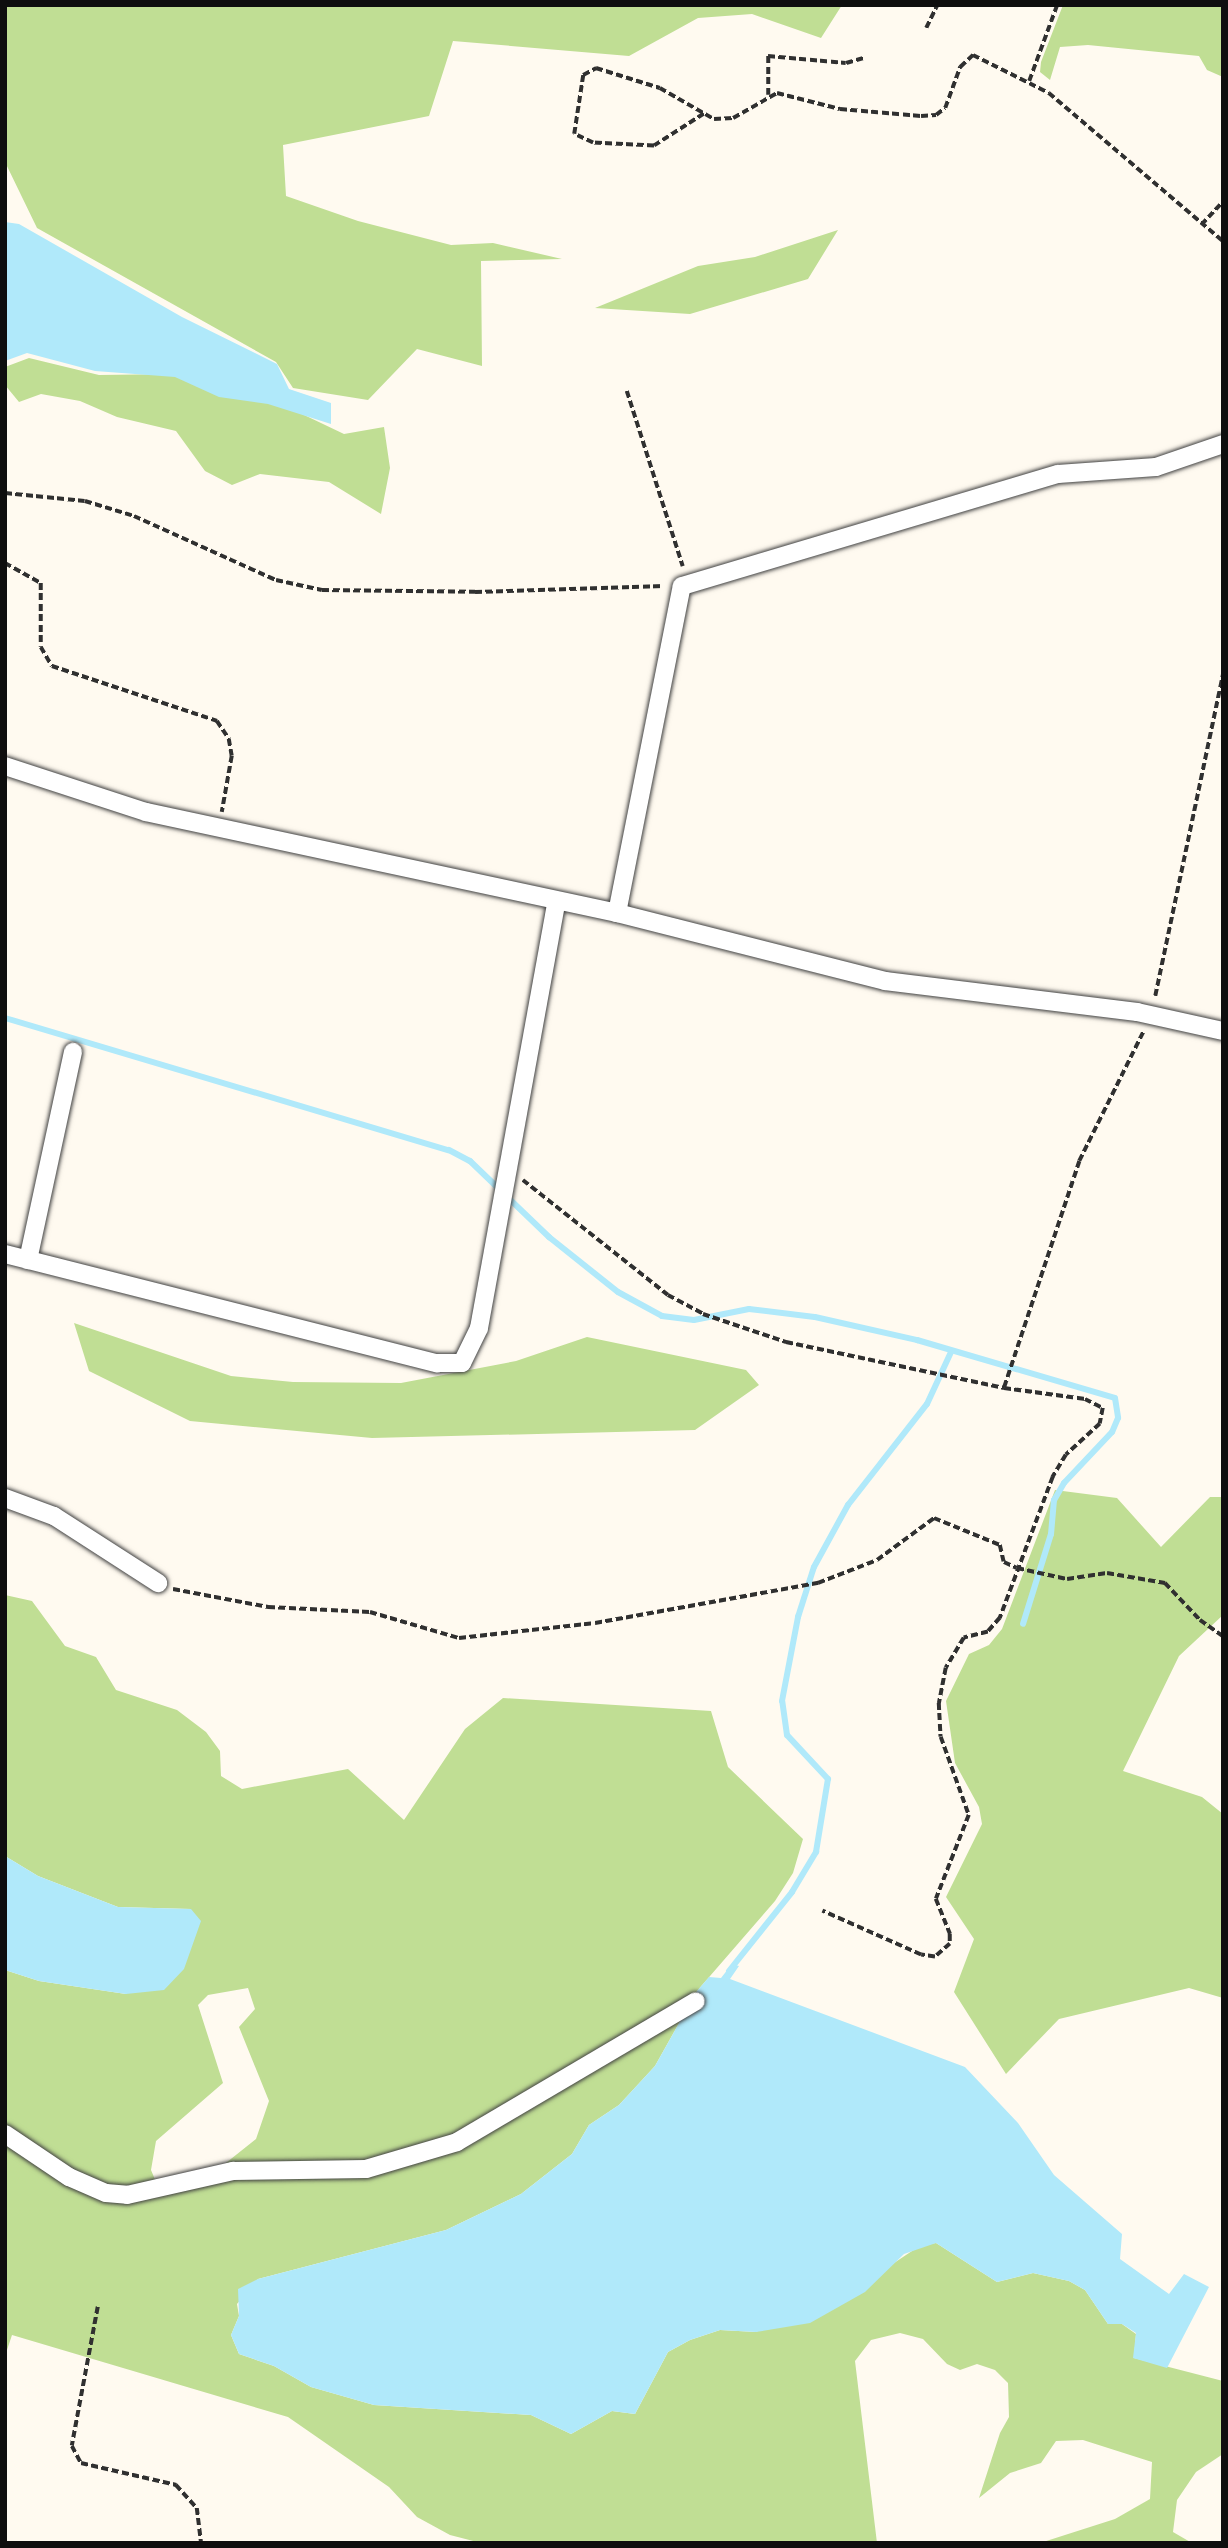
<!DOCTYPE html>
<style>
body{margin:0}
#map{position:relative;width:1228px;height:2548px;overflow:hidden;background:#fffaf0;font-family:Spectral,serif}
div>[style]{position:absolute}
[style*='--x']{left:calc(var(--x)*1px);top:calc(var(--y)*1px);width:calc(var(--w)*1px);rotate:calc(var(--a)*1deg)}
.forest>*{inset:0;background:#c0de94}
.water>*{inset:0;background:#b0e9fa}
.stream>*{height:6px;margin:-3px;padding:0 3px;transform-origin:3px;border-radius:3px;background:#b0e9fa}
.path>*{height:3.5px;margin-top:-1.75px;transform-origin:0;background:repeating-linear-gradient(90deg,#303030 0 7px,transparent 0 10.5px)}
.roads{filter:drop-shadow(0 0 2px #414141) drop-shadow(0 0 2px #414141)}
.minor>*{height:18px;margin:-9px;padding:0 9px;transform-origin:9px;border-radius:9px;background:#fff}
span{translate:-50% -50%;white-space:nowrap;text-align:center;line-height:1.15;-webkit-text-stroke:7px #fff;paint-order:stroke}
.frame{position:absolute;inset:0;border:7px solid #0e0e0e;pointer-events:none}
</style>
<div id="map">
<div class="forest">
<i style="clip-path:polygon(5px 5px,842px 5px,821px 38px,752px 14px,698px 18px,629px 56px,453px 41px,429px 116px,283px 145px,286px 196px,358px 221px,451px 245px,493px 243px,562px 259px,481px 261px,482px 366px,417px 349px,368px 400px,293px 388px,276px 362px,37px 228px,5px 162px)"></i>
<i style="clip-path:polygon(1063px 5px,1223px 5px,1223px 77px,1207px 70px,1199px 56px,1088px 45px,1060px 47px,1050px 80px,1040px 72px,1041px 62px)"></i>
<i style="clip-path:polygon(838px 230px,808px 279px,690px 314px,595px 308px,698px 266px,755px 257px)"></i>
<i style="clip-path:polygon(29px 358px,99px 375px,174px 374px,279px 403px,344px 434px,384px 427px,390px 468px,381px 514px,329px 482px,260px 474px,232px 485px,205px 471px,176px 431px,117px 417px,80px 401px,41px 394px,19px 402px,5px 385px,5px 367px)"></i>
<i style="clip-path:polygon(74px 1323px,231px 1376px,293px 1382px,401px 1383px,516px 1361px,587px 1337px,746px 1370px,759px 1385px,695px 1430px,372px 1438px,190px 1421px,89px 1371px)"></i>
<i style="clip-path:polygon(1055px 1490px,1117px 1498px,1161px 1547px,1210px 1497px,1223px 1497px,1223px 1615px,1179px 1656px,1123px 1771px,1202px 1797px,1223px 1814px,1223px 1998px,1189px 1988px,1059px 2019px,1006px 2074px,954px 1992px,974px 1939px,946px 1897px,982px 1824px,979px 1807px,955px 1763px,946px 1701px,969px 1654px,989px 1645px,1002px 1629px)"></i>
<i style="clip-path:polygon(evenodd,5px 1595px,32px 1601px,65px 1646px,96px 1657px,116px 1690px,177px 1710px,206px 1732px,220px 1751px,221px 1776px,242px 1789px,348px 1769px,404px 1820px,465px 1729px,503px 1698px,711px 1711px,728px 1767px,803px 1839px,793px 1873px,775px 1901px,697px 1991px,655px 2066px,619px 2105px,589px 2125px,572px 2154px,521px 2194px,446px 2230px,258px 2279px,237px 2304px,239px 2316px,231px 2335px,239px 2354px,274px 2366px,311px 2387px,374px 2405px,531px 2415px,571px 2434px,612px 2411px,635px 2414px,668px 2352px,690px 2340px,720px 2330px,756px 2332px,888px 2267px,921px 2245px,936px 2243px,997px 2282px,1033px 2273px,1069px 2281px,1085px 2290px,1108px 2324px,1122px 2324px,1136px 2334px,1134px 2358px,1223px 2381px,1223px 2454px,1196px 2472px,1177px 2500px,1173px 2532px,1192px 2543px,1040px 2543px,1115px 2519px,1150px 2499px,1152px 2462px,1083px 2440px,1056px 2441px,1041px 2463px,1010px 2473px,979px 2498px,1000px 2433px,1009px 2417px,1008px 2383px,995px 2370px,977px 2364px,960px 2370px,947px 2364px,923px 2339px,900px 2333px,871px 2340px,855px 2361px,877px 2543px,481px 2543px,450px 2535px,417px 2517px,389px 2487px,288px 2417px,12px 2335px,5px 2356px,5px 1970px,39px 1981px,126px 1994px,191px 1909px,118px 1907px,38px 1876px,5px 1856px,5px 1595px,248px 1988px,255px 2009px,239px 2027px,269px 2101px,256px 2139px,202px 2182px,161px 2194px,151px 2170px,156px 2141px,223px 2083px,198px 2005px,208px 1995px,248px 1988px)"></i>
</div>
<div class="water">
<i style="clip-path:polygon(5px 222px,19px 224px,182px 317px,277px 364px,289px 389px,331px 403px,331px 424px,268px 404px,219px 397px,175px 377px,95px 371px,27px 353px,5px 361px)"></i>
<i style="clip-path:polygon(5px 1856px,38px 1876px,118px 1907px,191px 1909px,201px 1921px,184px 1969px,164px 1990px,126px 1994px,39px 1981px,5px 1970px)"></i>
<i style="clip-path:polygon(732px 1964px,739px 1966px,730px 1979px,965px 2067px,1018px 2123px,1054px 2175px,1122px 2234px,1120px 2259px,1169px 2294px,1184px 2274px,1209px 2287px,1167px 2368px,1133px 2358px,1136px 2333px,1122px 2324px,1108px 2324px,1085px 2290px,1069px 2281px,1033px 2273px,997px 2282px,936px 2243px,904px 2254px,865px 2292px,810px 2323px,756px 2332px,720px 2330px,690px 2340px,668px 2352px,635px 2414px,612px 2411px,571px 2434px,531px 2415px,374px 2405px,311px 2387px,274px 2366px,239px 2354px,231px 2335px,239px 2316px,238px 2289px,258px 2279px,446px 2230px,521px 2194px,572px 2154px,589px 2125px,619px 2105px,655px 2066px,697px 1991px,709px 1977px,721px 1978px)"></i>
</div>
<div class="stream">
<i style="--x:5;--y:1018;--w:463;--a:16.6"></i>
<i style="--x:449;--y:1150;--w:24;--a:28"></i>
<i style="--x:470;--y:1161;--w:110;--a:43.9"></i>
<i style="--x:549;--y:1237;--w:88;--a:38.6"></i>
<i style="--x:618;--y:1292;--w:50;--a:28.6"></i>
<i style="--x:662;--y:1316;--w:32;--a:7"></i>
<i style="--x:694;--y:1320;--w:56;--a:-11.3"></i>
<i style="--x:749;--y:1309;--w:66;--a:6.9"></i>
<i style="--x:815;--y:1317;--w:105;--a:12.7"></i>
<i style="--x:917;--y:1340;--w:206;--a:16.3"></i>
<i style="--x:1115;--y:1398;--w:20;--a:81"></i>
<i style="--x:1118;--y:1418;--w:15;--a:113"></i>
<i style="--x:1112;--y:1432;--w:70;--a:133.3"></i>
<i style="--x:1064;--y:1483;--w:20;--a:120"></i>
<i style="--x:1054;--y:1500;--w:34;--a:95"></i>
<i style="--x:1051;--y:1534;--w:94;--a:107.3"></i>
<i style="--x:729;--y:1971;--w:101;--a:-51.4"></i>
<i style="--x:792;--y:1892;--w:47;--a:-59"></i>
<i style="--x:816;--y:1852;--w:74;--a:-80.7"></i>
<i style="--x:828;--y:1779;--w:60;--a:-133"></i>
<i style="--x:787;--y:1735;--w:34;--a:-98"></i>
<i style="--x:782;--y:1701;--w:86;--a:-79.2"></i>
<i style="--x:798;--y:1617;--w:52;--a:-72.3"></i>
<i style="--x:814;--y:1567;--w:71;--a:-61.3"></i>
<i style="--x:848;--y:1505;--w:128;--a:-52"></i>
<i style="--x:927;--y:1404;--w:57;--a:-65.2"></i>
</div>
<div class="path">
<i style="--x:926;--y:28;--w:25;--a:-64"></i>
<i style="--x:1029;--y:81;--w:81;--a:-69.8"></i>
<i style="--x:768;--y:95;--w:39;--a:-90"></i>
<i style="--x:768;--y:56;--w:78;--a:5.1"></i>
<i style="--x:846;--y:63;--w:19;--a:-16"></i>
<i style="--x:704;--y:114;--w:59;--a:147.4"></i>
<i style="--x:654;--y:146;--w:61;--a:-177.2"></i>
<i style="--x:593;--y:143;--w:21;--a:-155"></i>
<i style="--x:574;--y:134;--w:60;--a:-81.3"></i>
<i style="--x:583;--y:75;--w:15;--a:-28"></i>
<i style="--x:596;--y:68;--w:67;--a:17.4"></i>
<i style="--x:660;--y:88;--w:62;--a:29.9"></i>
<i style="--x:714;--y:119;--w:19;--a:-3"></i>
<i style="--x:733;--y:118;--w:51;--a:-29.6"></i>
<i style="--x:777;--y:93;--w:65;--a:14.3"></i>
<i style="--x:840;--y:109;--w:81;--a:4.9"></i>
<i style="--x:921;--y:116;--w:15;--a:-4"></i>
<i style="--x:936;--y:115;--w:11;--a:-38"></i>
<i style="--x:945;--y:108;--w:44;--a:-69.9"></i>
<i style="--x:960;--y:67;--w:18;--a:-43"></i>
<i style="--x:973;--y:55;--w:85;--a:26.6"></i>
<i style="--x:1049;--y:93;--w:228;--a:40.4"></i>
<i style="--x:1201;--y:225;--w:33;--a:-47"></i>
<i style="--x:627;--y:391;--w:184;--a:72.3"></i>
<i style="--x:5;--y:493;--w:80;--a:5.7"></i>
<i style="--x:85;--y:501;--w:51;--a:17"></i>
<i style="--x:134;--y:516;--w:156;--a:24.3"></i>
<i style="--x:276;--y:580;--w:47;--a:12.3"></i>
<i style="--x:322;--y:590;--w:153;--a:0.7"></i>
<i style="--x:475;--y:592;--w:189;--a:-1.8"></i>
<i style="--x:5;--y:563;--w:41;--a:29.1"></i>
<i style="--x:41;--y:583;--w:64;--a:90"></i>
<i style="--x:41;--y:647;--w:22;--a:60"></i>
<i style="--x:52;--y:666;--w:174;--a:18.4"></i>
<i style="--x:217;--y:721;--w:22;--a:56"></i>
<i style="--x:229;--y:739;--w:17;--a:80"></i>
<i style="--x:232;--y:756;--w:57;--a:100.1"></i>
<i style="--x:1155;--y:996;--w:330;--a:-78.1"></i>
<i style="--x:523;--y:1180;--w:185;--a:38.4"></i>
<i style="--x:668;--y:1295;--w:40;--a:28"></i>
<i style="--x:703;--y:1314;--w:88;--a:18.6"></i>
<i style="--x:786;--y:1342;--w:223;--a:11.9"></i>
<i style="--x:1004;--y:1388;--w:82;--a:7.7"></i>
<i style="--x:1085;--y:1399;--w:20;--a:27"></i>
<i style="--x:1103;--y:1408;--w:16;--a:101"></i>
<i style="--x:1100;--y:1424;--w:46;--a:137.6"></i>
<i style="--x:1066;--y:1455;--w:26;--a:121"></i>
<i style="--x:1053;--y:1477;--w:151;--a:110.6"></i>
<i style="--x:1000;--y:1618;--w:18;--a:131"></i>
<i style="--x:988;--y:1632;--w:25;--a:166"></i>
<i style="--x:964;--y:1638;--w:35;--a:121"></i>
<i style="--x:946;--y:1668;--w:36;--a:101"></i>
<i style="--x:939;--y:1703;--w:34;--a:87"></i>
<i style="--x:941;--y:1737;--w:83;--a:70.3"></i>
<i style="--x:969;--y:1815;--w:90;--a:111.4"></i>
<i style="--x:936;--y:1899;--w:38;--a:68"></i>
<i style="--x:950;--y:1934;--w:10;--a:90"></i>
<i style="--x:950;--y:1944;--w:20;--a:139"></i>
<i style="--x:935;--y:1957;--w:14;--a:-172"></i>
<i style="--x:921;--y:1955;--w:108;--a:-156"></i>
<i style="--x:1004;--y:1387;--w:238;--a:-71.6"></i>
<i style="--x:1079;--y:1161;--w:146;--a:-63.6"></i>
<i style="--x:173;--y:1589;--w:97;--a:10.7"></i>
<i style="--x:268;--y:1607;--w:102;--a:2.8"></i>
<i style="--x:370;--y:1612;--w:93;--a:16.3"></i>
<i style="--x:459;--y:1638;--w:137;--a:-6.3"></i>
<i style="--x:595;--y:1623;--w:227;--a:-10.2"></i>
<i style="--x:818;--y:1583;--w:63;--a:-21.3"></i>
<i style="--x:877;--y:1560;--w:71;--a:-36.4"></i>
<i style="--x:934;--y:1518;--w:71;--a:22.2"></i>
<i style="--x:1000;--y:1545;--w:17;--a:77"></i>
<i style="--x:1004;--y:1562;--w:14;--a:25"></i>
<i style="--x:1017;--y:1568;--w:51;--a:12.4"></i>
<i style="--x:1067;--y:1579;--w:40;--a:-8.5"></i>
<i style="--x:1107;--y:1573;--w:59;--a:9.8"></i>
<i style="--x:1165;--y:1583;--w:51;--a:46.6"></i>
<i style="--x:1200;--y:1620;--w:28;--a:35"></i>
<i style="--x:98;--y:2307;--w:141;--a:100.6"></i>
<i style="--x:72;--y:2446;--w:19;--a:62"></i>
<i style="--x:81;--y:2463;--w:98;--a:13"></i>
<i style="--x:176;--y:2485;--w:31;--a:48"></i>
<i style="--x:197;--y:2508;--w:35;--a:83"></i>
</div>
<div class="roads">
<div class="minor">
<i style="--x:5;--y:766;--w:148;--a:18.1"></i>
<i style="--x:146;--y:812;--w:482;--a:12.1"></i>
<i style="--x:617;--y:913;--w:276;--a:14.2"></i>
<i style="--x:885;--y:981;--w:254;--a:7"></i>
<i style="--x:1137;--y:1012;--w:88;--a:12.5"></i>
<i style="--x:617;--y:913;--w:333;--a:-78.8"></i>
<i style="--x:682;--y:586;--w:392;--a:-16.6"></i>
<i style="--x:1058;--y:474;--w:98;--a:-4.1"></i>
<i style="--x:1156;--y:467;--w:71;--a:-18.9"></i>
<i style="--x:5;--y:1254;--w:446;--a:14.2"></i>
<i style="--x:437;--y:1363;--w:25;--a:0"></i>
<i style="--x:462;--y:1363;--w:39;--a:-64"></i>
<i style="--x:479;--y:1328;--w:432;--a:-79.7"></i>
<i style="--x:28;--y:1260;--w:213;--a:-77.8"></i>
<i style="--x:5;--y:1498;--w:52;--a:20.2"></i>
<i style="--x:54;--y:1516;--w:124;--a:32.8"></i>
<i style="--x:5;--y:2134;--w:77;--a:33.9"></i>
<i style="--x:69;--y:2177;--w:40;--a:23.4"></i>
<i style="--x:106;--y:2193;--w:21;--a:5"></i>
<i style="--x:127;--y:2195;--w:109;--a:-12.8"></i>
<i style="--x:233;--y:2171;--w:133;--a:-0.9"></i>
<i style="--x:366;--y:2169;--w:95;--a:-16.5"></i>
<i style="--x:457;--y:2142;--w:277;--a:-30.5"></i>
</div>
</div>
<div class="frame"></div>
</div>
